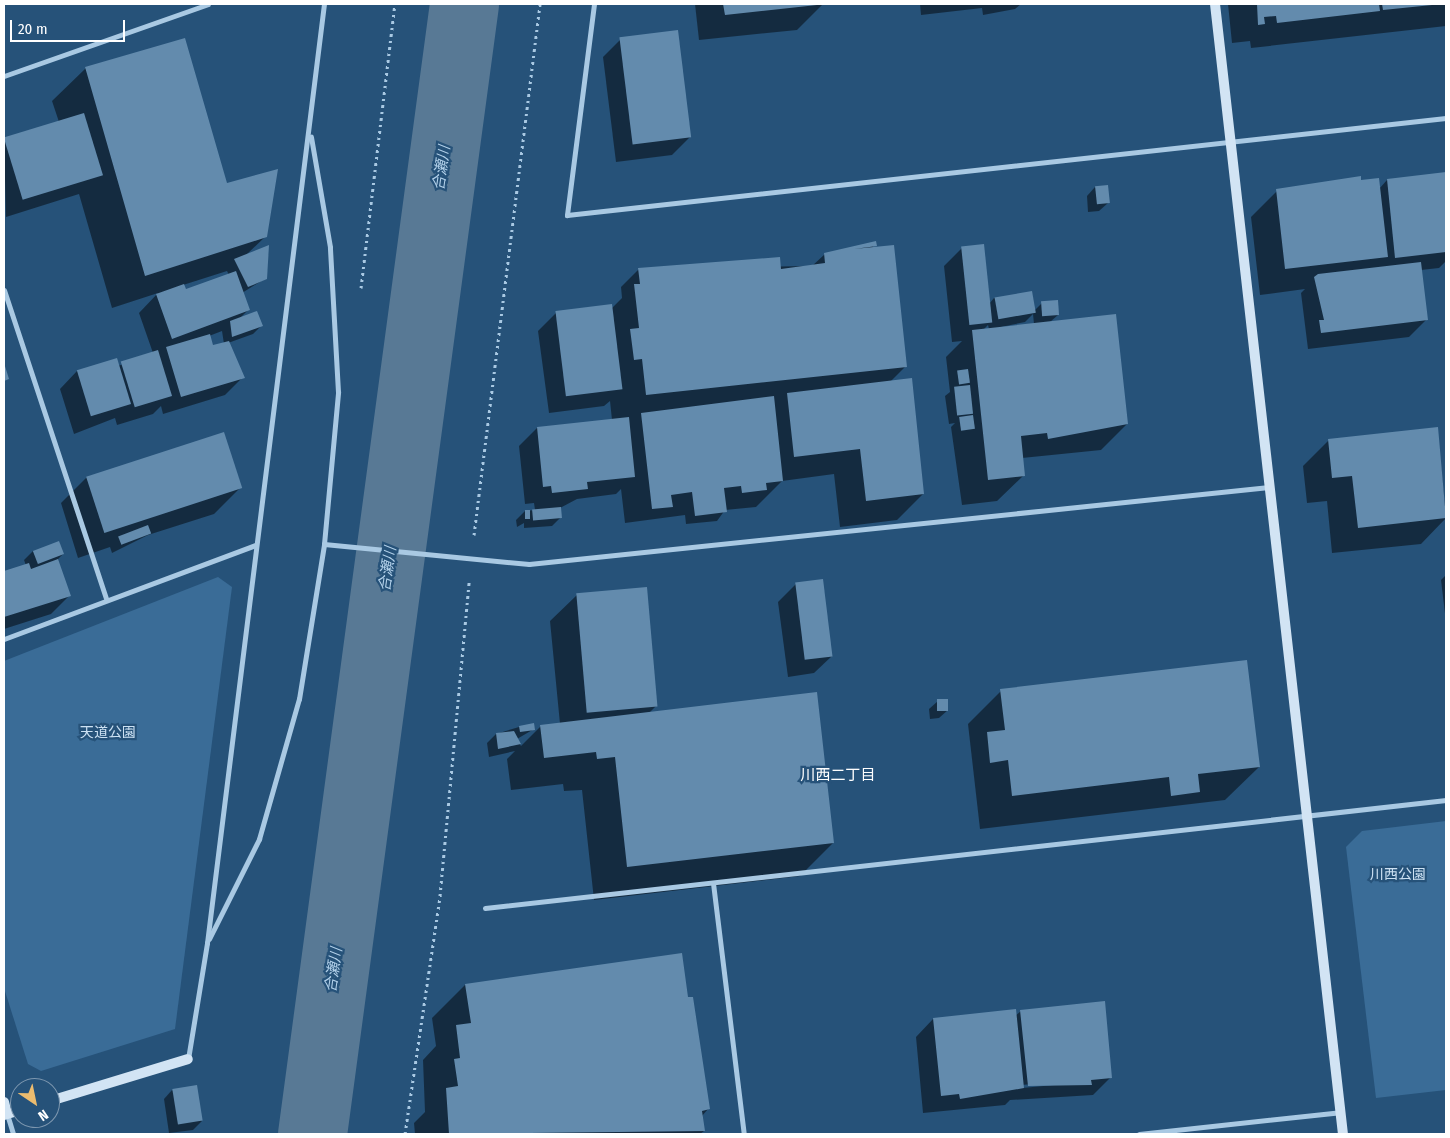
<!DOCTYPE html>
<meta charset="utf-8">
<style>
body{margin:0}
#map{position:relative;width:1450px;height:1138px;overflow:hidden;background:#265279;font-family:"Fira Sans Condensed","Noto Sans JP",sans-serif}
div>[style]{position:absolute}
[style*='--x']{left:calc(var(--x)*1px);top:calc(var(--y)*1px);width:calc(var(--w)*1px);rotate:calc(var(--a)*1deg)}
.green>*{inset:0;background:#3a6c97}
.shadow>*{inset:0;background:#0007}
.river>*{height:69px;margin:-34.5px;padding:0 34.5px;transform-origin:34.5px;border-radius:34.5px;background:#587995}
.building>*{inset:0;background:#638bad;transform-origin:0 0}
.path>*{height:3px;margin-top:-1.5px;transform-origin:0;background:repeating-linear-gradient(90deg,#a9c9e3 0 2.5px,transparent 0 6.5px)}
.street>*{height:5px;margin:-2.5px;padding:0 2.5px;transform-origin:2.5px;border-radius:2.5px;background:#a9c9e3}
.secondary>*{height:10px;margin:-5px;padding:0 5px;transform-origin:5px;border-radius:5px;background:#d2e4f4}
span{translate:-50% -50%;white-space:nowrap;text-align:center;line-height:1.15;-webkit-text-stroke:4.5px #265279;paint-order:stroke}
.park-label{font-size:14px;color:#cce1f3}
.water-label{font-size:15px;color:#b4d2eb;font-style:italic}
.neighbourhood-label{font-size:15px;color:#fff}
.frame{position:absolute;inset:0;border:5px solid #fff;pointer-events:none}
.north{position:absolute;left:10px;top:1078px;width:50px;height:50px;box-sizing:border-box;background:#265279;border:1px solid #7d97af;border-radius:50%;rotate:146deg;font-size:14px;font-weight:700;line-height:20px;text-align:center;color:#fff}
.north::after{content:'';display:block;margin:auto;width:18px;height:22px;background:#ecbc6f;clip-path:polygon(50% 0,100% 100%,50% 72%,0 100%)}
.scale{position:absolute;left:10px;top:20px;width:115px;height:22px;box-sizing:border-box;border:2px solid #fff;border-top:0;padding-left:6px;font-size:15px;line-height:18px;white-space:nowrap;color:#fff;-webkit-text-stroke:4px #265279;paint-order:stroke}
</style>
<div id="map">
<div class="green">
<i style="clip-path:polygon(218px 577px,232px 587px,175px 1029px,41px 1071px,28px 1064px,4px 988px,4px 661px)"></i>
<i style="clip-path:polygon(1446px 821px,1446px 1090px,1376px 1098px,1346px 847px,1362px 831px)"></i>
</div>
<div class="shadow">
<i style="clip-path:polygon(695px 4px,823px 4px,797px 30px,699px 40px)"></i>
<i style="clip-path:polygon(920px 4px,1021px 4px,1015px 9px,983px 15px,982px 8px,921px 15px)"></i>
<i style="clip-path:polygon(1228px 4px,1446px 4px,1446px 26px,1251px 48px,1250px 41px,1232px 43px)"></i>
<i style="clip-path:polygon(621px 39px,690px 137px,672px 155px,616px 162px,603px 57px)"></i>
<i style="clip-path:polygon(evenodd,86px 68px,226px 185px,266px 236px,246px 255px,266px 278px,242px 293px,248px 310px,239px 319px,261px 326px,253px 334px,228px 343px,243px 377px,225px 395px,163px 414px,161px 406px,153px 414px,117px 425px,115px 418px,74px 434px,60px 389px,77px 371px,118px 366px,153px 353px,139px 313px,158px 293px,112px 308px,79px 194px,6px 217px,4px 141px,59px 122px,52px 101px,86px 68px,227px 271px,229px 275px,185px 291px,183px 285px,227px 271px,86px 68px,222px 331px,224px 344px,213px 347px,209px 336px,222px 331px)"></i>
<i style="clip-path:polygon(1446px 174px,1446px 261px,1439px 268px,1421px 270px,1427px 319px,1409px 337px,1308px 349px,1301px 293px,1305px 289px,1260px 295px,1251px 217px,1277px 191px,1360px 177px,1357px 181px,1379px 189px,1387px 180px)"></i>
<i style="clip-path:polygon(1095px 187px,1108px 203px,1099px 211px,1088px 212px,1087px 196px)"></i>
<i style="clip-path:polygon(875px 242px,872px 249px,906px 366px,890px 382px,923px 494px,897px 520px,840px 527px,834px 474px,782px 481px,756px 507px,725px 510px,717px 521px,686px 524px,685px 515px,625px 523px,621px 489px,616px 494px,577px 499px,560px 508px,561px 517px,552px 526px,524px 528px,524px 523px,517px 527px,516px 520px,525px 511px,535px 510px,534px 503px,525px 504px,519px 446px,537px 428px,612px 420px,610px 401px,604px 406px,549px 413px,538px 331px,556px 313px,611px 309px,622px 298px,621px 287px,639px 269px,812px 266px,825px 254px)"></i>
<i style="clip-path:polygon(evenodd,962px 248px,989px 304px,994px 298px,1034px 311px,1042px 303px,1058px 315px,1050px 322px,1127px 424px,1101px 450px,1022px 458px,1024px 475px,997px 501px,962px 505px,951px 427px,955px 423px,949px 424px,945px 396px,950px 392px,946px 357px,962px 341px,952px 342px,944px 266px,962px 248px,1033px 314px,1034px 324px,996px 328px,1025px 322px,1033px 314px,962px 248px,988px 325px,989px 329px,983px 330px,988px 325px)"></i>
<i style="clip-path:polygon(1437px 428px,1446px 518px,1421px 544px,1332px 553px,1327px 501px,1307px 503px,1303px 466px,1329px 440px)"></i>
<i style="clip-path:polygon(87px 477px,240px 488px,214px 514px,148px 535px,112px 553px,110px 547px,78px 558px,61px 503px)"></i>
<i style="clip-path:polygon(33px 551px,63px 554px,57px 560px,69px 596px,51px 614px,4px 629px,4px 573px,27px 568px,24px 560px)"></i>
<i style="clip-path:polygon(1446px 575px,1446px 622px,1441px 580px)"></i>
<i style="clip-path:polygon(796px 584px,832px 656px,814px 673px,788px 677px,778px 602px)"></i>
<i style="clip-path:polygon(577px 595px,656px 706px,649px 713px,833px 843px,800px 876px,594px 900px,582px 790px,564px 791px,563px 784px,511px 790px,507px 759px,515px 751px,489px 757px,487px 743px,496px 734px,519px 727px,534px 729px,517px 739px,521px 746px,541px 726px,560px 724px,550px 621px)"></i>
<i style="clip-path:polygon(1001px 691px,1259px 767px,1225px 800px,980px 829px,968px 724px)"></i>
<i style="clip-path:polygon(938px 701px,948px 710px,939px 718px,930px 719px,929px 709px)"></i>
<i style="clip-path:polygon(465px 985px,687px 998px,708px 1109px,702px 1116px,704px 1131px,700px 1134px,415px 1134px,414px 1123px,425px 1112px,423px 1060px,436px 1046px,432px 1018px)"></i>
<i style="clip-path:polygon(evenodd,1021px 1011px,1111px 1077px,1093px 1095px,1010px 1100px,1005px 1105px,923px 1113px,916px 1037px,933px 1019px,1015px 1016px,1021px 1011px,1057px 1082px,1054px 1085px,1022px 1088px,1021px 1085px,1057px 1082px)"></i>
<i style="clip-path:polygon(172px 1090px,202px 1121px,193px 1130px,169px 1133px,164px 1099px)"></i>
</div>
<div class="river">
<i style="--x:312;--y:1134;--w:1140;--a:-82.34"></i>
</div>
<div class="building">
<i style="clip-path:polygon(723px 4px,817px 4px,817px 5px,725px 15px)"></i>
<i style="clip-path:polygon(1257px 4px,1379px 4px,1380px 11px,1277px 23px,1276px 16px,1264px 17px,1265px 24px,1258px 25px)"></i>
<i style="clip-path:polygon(1382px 4px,1432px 4px,1432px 5px,1383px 10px)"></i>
<i style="left:678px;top:30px;width:108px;height:59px;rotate:83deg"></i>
<i style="clip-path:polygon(185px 38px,227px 183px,278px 169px,267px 237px,145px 276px,85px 67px)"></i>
<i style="left:84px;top:113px;width:65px;height:84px;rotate:73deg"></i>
<i style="clip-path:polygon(1446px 172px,1446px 252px,1395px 258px,1387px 179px)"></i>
<i style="clip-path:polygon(1361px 176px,1361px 180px,1379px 178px,1388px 257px,1285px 269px,1276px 189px)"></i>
<i style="left:1108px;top:185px;width:18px;height:13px;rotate:84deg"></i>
<i style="clip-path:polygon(876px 241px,877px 246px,854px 249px,894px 245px,907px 367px,646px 395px,642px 359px,634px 360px,630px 329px,639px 328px,634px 284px,640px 284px,638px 268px,780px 257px,781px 269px,825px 263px,824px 253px)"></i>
<i style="left:984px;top:244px;width:79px;height:23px;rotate:84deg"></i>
<i style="clip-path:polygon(269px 245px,267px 279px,248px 287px,234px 259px)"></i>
<i style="clip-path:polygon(1421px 262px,1428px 320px,1321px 333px,1319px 320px,1324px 320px,1314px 277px,1318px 274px)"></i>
<i style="clip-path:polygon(236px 271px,250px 310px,172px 339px,156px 294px,184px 284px,186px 289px)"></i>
<i style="left:1032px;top:291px;width:22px;height:38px;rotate:80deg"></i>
<i style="left:1058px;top:300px;width:15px;height:17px;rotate:86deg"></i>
<i style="left:612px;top:304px;width:86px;height:57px;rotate:83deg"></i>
<i style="clip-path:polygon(257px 311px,263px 326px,232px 337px,230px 321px)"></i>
<i style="clip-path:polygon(1116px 314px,1128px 424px,1048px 439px,1047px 433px,1021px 436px,1025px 476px,988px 480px,972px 330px)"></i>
<i style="clip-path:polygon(210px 334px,213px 345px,229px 341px,245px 378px,181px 397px,166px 347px)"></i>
<i style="left:158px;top:350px;width:48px;height:39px;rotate:73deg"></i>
<i style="left:117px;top:358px;width:48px;height:42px;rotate:73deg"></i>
<i style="clip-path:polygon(4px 363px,9px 379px,4px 381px)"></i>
<i style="left:968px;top:369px;width:14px;height:11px;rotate:82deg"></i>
<i style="clip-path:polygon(912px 378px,924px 494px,866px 501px,860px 449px,794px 457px,787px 393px)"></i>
<i style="left:970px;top:385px;width:29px;height:16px;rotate:84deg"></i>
<i style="clip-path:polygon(774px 396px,783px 481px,766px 483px,767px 490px,742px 493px,741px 486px,724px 488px,727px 512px,695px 516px,692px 492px,671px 495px,673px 507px,652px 509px,641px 413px)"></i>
<i style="left:973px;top:415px;width:14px;height:14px;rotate:82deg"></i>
<i style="clip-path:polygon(629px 417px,635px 477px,587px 482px,588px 489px,552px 493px,551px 486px,543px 487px,537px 427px)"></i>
<i style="clip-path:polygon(1438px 427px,1446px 518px,1358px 528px,1352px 476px,1332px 478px,1328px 439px)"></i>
<i style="left:224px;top:432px;width:59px;height:145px;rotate:72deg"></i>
<i style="left:561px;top:507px;width:11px;height:29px;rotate:85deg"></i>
<i style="left:525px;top:510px;width:5px;height:9px"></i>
<i style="left:148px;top:525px;width:9px;height:32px;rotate:69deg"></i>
<i style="left:59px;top:541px;width:14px;height:28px;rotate:69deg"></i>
<i style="clip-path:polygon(58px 559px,71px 596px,4px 617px,4px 571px,29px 563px,31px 569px)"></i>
<i style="left:823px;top:579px;width:78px;height:28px;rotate:83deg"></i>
<i style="left:647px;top:587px;width:120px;height:71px;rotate:85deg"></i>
<i style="clip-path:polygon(1247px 660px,1260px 767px,1198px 774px,1200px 792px,1171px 796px,1169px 777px,1012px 796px,1008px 760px,990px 763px,987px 732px,1005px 730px,1000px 689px)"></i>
<i style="clip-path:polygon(817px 692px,834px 843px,627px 867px,615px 757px,597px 759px,596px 752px,544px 758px,540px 725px)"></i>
<i style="left:937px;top:699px;width:11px;height:12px"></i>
<i style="clip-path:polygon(534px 723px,535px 730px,520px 732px,519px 726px)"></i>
<i style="clip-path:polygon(514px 731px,521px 744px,498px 749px,496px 733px)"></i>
<i style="clip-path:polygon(682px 953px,688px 997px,693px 997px,710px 1109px,702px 1111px,705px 1131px,449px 1134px,446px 1088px,458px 1086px,454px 1059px,460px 1058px,456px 1025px,471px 1023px,465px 984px)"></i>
<i style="clip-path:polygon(1105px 1001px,1112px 1078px,1091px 1080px,1092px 1085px,1028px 1086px,1020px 1010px)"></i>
<i style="clip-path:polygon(1016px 1009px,1024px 1088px,960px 1099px,959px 1094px,941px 1096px,933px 1018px)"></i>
<i style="left:197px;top:1085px;width:36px;height:25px;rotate:81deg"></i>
</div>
<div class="path">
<i style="--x:361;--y:288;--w:286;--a:-83.2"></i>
<i style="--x:474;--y:535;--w:535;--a:-82.91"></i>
<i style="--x:405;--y:1134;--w:241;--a:-81.6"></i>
<i style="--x:440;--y:896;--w:316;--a:-84.7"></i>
</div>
<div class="street">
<i style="--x:594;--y:4;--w:213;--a:97.3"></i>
<i style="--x:567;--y:215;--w:884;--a:-6.3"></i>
<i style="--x:4;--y:76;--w:216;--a:-19.4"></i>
<i style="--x:4;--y:290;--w:325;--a:71.7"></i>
<i style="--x:324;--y:544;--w:206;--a:5.6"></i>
<i style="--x:529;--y:564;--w:744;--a:-5.94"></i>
<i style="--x:4;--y:639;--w:268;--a:-20.5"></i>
<i style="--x:713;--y:883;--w:253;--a:83"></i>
<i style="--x:485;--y:908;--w:967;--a:-6.41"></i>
<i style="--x:209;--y:939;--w:112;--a:-63.4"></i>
<i style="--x:259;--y:839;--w:146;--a:-74.1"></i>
<i style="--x:299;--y:699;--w:157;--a:-80.8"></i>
<i style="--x:324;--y:544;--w:153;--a:-84.7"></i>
<i style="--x:338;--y:392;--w:145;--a:-93.2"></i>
<i style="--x:330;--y:247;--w:112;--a:-99.8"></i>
<i style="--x:188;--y:1059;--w:118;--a:-80.7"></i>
<i style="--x:207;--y:943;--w:946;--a:-82.9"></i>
<i style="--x:7;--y:1114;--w:21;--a:73"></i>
<i style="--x:1139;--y:1134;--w:202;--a:-6.2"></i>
</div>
<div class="secondary">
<i style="--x:1215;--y:4;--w:1137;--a:83.54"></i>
<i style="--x:50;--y:1101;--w:144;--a:-16.9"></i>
<i style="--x:4;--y:1102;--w:12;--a:76"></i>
<i style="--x:4;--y:1115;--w:17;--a:-17"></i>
</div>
<div class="park-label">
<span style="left:108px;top:733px">天道公園</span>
<span style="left:1398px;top:875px">川西公園</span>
</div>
<div class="water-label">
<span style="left:442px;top:168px;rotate:-82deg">合瀬川</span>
<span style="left:388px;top:569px;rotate:-82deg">合瀬川</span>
<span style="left:334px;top:970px;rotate:-82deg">合瀬川</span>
</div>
<div class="neighbourhood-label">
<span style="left:838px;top:776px">川西二丁目</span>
</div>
<div class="frame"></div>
<div class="north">N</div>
<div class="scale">20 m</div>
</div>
